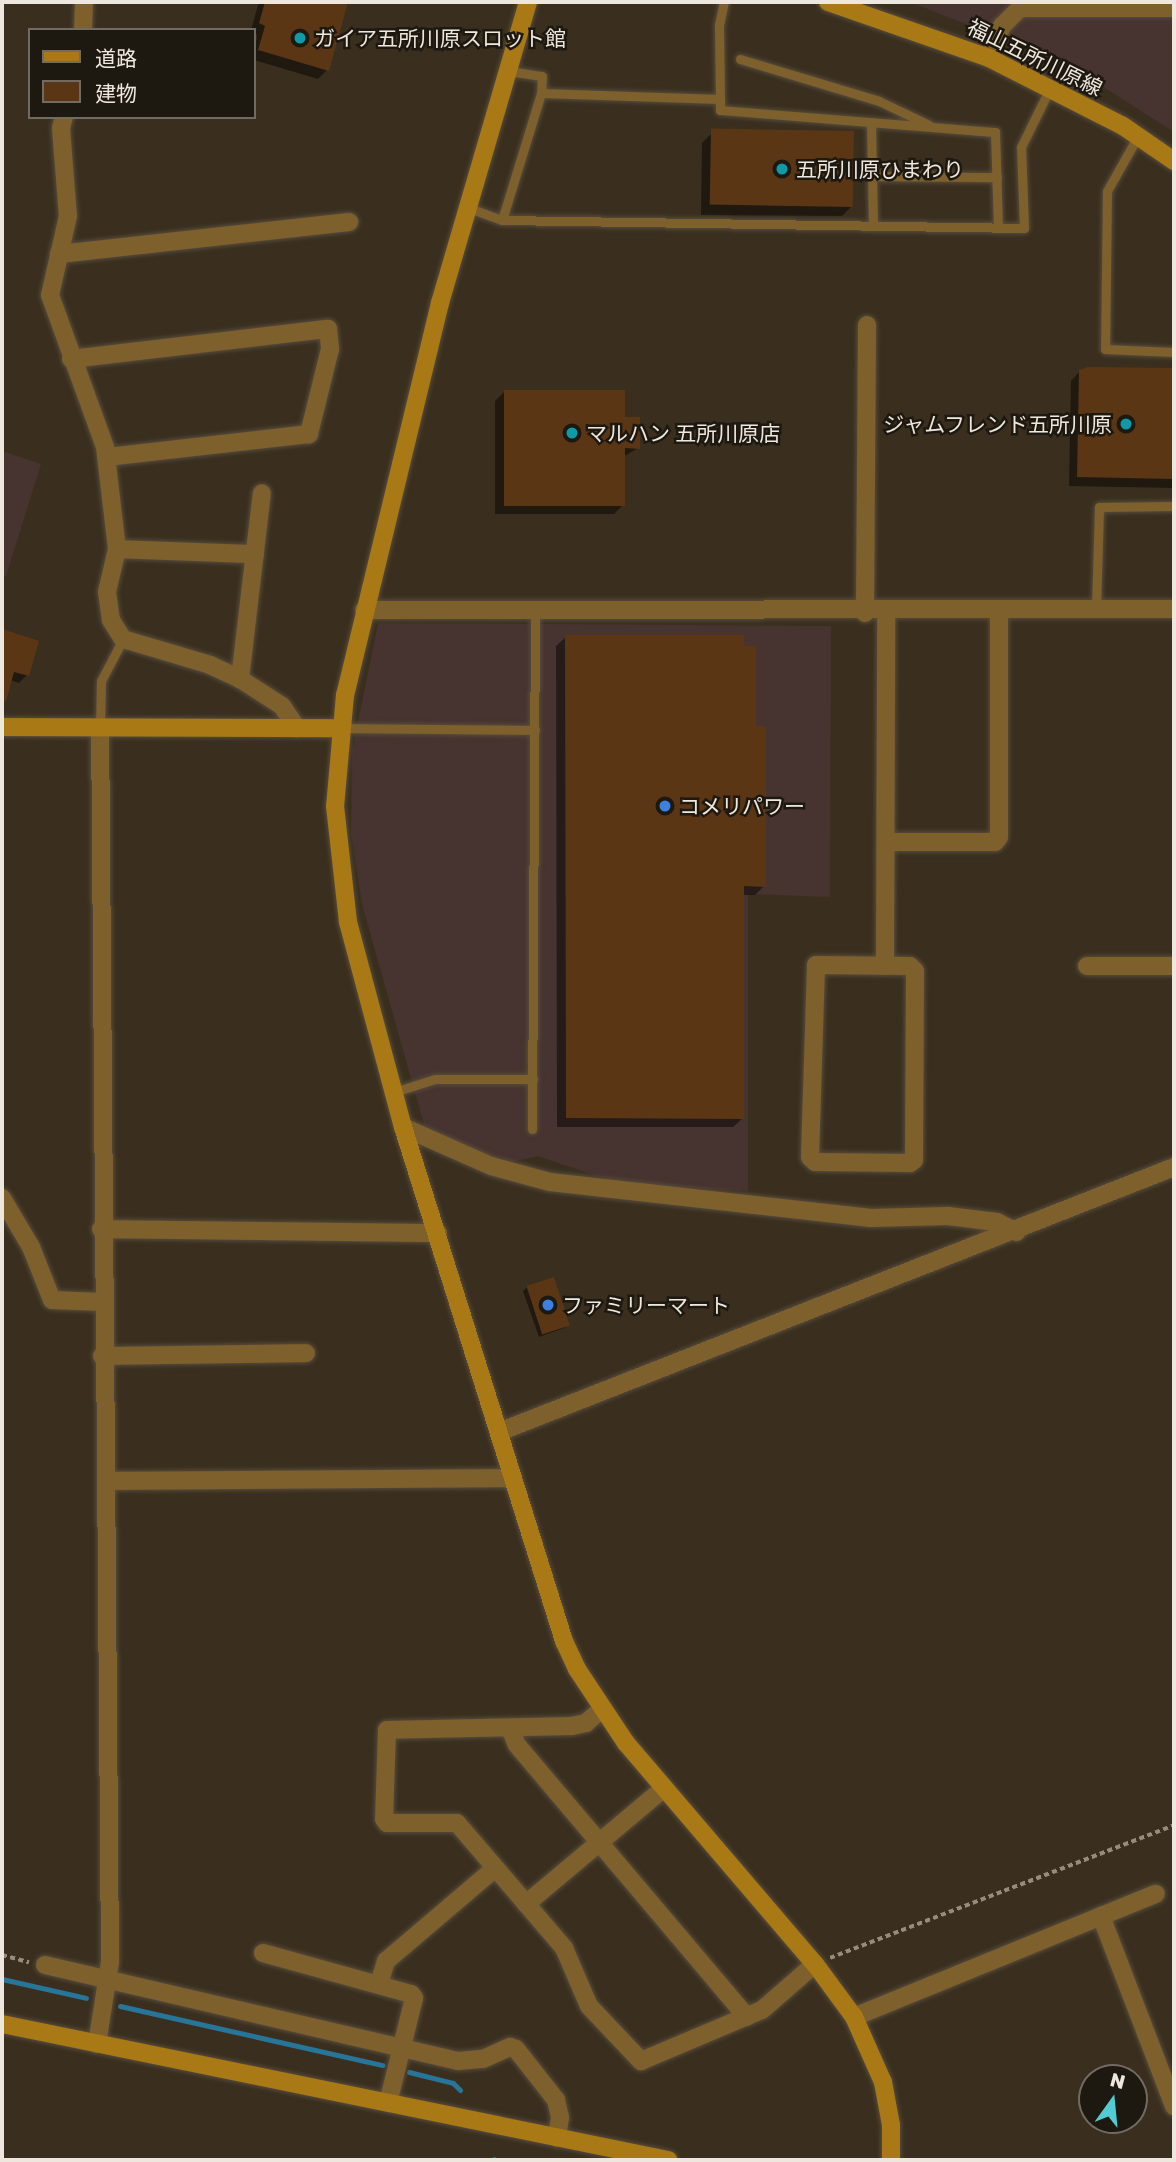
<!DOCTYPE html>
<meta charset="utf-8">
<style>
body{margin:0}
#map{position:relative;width:1176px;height:2162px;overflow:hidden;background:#3a2f1e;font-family:"Golos Text","Noto Sans JP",sans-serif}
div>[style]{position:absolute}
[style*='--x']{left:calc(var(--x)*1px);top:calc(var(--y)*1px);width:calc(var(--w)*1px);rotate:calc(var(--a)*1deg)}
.commercial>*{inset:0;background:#47332f}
.shadow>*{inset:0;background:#0007}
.stream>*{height:5px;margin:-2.5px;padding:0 2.5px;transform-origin:2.5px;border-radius:2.5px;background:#28759a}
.building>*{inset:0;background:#5b3615;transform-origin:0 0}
.path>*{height:3.5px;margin-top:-1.75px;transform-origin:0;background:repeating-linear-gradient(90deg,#958c7e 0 5px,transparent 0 8.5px)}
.roads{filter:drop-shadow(0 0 2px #574c3d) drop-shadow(0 0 2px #574c3d)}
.lane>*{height:9px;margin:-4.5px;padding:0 4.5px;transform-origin:4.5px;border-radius:4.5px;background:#7e602c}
.street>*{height:18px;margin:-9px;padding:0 9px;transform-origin:9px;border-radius:9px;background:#7e602c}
.secondary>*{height:18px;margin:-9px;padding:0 9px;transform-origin:9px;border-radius:9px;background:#a97915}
.dots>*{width:19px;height:19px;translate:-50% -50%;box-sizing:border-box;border:4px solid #1d1810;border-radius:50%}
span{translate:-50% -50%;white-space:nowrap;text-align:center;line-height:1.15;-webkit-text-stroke:5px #1d1810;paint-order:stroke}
.poi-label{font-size:21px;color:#eee7dd}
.left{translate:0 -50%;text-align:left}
.right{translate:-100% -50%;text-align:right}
.street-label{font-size:21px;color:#eee7dd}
.frame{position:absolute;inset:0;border:4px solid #eee7dd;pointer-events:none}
.legend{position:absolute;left:28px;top:28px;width:228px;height:91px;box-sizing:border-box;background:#1d1810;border:2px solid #716b62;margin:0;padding:9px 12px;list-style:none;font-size:21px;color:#eee7dd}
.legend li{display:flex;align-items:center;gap:14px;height:35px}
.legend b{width:35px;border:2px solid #716b62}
.north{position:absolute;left:1078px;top:2064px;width:70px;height:70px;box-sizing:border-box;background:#1d1810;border:2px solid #716b62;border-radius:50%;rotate:15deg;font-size:19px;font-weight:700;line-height:28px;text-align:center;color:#eee7dd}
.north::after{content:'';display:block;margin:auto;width:24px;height:32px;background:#51ccd2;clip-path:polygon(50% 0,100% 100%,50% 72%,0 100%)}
</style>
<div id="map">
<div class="commercial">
<i style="clip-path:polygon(910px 2px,1174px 2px,1174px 132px,1091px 79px,1044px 55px)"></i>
<i style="clip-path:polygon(2px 451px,41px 464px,6px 576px,2px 576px)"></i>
<i style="clip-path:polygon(378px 623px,831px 626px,830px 897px,748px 894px,748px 1191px,620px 1184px,538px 1156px,507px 1163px,425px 1128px,362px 904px,351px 833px,352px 751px)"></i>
</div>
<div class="shadow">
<i style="clip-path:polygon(259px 2px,346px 2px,327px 70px,318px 79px,254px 60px,257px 35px,251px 30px)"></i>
<i style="clip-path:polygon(711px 134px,851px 207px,842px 216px,701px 215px,702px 143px)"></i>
<i style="clip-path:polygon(1080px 371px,1174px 371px,1174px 488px,1069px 486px,1071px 381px)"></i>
<i style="clip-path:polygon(505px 391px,623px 419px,638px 448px,623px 457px,623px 505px,614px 514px,495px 514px,495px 401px)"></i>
<i style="clip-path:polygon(2px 631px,37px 642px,27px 675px,19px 683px,10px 680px,2px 691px)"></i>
<i style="clip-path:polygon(566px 637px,764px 886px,755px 895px,743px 895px,743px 1118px,733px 1127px,557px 1127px,556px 646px)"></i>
<i style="clip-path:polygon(527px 1287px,568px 1324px,564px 1328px,539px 1337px,523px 1291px)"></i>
</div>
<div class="stream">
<i style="--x:2;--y:1979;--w:86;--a:12.7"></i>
<i style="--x:120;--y:2006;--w:269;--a:12.7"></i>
<i style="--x:409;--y:2072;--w:45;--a:14"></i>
<i style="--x:453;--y:2083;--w:10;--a:45"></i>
<i style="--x:494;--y:2159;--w:1;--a:90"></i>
</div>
<div class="building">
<i style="clip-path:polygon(265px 2px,348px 2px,329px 71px,258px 50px,265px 26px,259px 23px)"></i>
<i style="left:854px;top:131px;width:76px;height:143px;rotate:91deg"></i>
<i style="clip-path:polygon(1088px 367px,1174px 368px,1174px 479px,1077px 477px,1079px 370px)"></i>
<i style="clip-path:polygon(504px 390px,625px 390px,625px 417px,640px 417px,640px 449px,625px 448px,625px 506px,504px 506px)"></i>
<i style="clip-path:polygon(2px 629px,39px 641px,29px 676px,14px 672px,6px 701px,2px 700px)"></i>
<i style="clip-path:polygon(565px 635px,744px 635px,744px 646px,756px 646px,756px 726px,766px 726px,766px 887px,744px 886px,744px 1119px,566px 1118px)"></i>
<i style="left:554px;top:1277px;width:51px;height:29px;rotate:72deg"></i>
</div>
<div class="path">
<i style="--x:2;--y:1955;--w:28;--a:15"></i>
<i style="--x:830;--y:1958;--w:369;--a:-21.1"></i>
</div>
<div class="roads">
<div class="lane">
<i style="--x:740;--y:59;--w:145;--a:16.8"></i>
<i style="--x:879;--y:101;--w:55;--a:25.6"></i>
<i style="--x:509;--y:71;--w:33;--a:9"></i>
<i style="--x:542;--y:76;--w:17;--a:93"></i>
<i style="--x:541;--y:93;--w:179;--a:1.9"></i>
<i style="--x:720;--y:99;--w:74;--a:-90.8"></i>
<i style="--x:719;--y:25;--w:24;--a:-78"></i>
<i style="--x:720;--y:99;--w:11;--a:90"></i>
<i style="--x:720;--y:110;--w:276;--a:4.6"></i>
<i style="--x:995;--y:132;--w:96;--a:88.2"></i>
<i style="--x:871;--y:122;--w:104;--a:88.9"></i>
<i style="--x:1138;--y:136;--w:63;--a:119.4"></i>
<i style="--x:1107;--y:191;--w:158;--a:90.7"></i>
<i style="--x:1105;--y:349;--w:69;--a:2.5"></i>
<i style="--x:872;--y:176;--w:125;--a:0.5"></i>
<i style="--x:469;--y:208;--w:35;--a:20"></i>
<i style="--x:502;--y:220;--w:133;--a:-72.9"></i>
<i style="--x:502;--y:220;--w:522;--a:0.88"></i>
<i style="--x:1024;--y:228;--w:81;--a:-92.1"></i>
<i style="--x:1021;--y:147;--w:66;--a:-63.8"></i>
<i style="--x:1096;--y:609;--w:102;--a:-88.3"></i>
<i style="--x:1099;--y:507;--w:75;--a:-0.8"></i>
<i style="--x:100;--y:728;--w:47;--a:-88.8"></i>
<i style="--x:101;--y:681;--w:47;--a:-62.4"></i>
<i style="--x:340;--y:728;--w:195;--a:0.6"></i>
<i style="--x:394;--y:1092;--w:43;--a:-17.6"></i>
<i style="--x:435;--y:1079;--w:98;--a:0"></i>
<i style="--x:532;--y:1129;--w:516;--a:-89.67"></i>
</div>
<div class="street">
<i style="--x:83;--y:30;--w:28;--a:-88"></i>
<i style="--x:989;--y:58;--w:35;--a:-68"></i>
<i style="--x:1002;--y:26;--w:25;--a:-45"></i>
<i style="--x:1020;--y:8;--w:154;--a:0"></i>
<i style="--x:64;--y:117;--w:11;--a:105"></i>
<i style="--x:61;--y:128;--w:88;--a:85.5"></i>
<i style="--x:68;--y:216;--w:81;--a:102.8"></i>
<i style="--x:50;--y:295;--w:162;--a:70.1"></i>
<i style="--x:105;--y:447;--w:103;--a:83.3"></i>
<i style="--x:117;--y:549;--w:44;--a:103.1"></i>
<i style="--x:107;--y:592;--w:28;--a:82"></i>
<i style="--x:111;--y:620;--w:22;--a:58"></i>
<i style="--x:123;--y:639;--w:91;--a:16.6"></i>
<i style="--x:210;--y:665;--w:33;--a:25"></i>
<i style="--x:240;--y:679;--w:50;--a:32.7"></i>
<i style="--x:282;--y:706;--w:27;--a:56"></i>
<i style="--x:59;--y:254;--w:292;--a:-6.3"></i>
<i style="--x:71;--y:359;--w:259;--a:-6.7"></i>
<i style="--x:328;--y:329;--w:20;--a:84"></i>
<i style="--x:330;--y:349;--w:88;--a:103.9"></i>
<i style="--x:309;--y:434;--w:204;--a:173.5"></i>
<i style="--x:117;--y:549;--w:138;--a:2.1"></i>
<i style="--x:364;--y:610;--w:810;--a:-0.07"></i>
<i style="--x:865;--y:613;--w:288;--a:-89.6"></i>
<i style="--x:240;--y:679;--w:187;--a:-83.3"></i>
<i style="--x:886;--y:842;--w:109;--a:0"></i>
<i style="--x:995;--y:842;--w:6;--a:-51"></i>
<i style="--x:999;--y:837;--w:226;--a:-90"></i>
<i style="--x:816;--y:965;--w:94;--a:0.6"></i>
<i style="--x:910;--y:966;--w:7;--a:45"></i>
<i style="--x:915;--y:971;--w:189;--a:90.3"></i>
<i style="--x:914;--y:1160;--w:5;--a:143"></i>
<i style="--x:910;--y:1163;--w:95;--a:-179.4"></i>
<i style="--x:815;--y:1162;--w:7;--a:-135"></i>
<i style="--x:810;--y:1157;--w:192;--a:-88.2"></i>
<i style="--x:885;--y:966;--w:354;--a:-89.8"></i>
<i style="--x:1087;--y:966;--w:87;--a:0"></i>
<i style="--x:403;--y:1127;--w:96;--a:23.9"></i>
<i style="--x:491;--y:1166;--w:61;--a:15.2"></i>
<i style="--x:550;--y:1182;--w:323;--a:6.4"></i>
<i style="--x:871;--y:1218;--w:77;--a:-1.5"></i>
<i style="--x:948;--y:1216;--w:49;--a:7"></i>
<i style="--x:997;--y:1222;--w:22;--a:27"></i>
<i style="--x:2;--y:1198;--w:57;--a:59.4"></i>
<i style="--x:31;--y:1247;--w:57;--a:68.4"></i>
<i style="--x:52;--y:1300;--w:50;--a:2.3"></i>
<i style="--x:101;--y:1229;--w:337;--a:0.7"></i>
<i style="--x:102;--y:1356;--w:204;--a:-0.8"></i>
<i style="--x:499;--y:1432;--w:725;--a:-21.43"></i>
<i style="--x:106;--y:1481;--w:407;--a:-0.4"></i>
<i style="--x:602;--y:1709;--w:21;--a:139"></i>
<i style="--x:586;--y:1723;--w:14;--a:168"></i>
<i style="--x:572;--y:1726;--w:185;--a:178.8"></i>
<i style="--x:387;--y:1730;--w:89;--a:91.9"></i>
<i style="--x:384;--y:1819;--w:5;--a:53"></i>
<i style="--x:387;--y:1823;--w:70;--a:0"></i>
<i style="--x:457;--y:1823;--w:165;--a:49.4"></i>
<i style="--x:564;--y:1948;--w:63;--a:66.7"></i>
<i style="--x:589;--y:2006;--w:76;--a:46.6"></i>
<i style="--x:641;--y:2061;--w:131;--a:-22.9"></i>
<i style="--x:762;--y:2010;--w:70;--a:-41"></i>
<i style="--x:510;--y:1728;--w:18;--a:68"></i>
<i style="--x:517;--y:1745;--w:356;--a:49.8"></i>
<i style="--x:526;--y:1904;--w:179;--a:-40"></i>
<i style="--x:1101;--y:1916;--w:204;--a:69"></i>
<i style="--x:263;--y:1953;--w:154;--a:15.5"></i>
<i style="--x:411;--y:1994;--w:5;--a:53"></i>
<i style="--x:414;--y:1998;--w:108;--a:103.9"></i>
<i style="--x:45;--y:1965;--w:424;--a:13.1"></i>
<i style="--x:458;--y:2061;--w:25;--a:-5"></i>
<i style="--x:483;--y:2059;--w:30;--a:-24"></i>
<i style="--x:510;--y:2047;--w:6;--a:18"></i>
<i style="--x:516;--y:2049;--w:65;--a:51.9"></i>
<i style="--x:556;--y:2100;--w:18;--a:77"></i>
<i style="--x:560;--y:2118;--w:20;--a:99"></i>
<i style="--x:379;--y:1984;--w:24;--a:-73"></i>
<i style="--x:386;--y:1961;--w:142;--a:-40.4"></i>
<i style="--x:854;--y:2017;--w:326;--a:-22.2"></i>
<i style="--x:97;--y:2044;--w:83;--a:-81"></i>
<i style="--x:110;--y:1962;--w:1234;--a:-90.46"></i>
</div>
<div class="secondary">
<i style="--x:528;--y:2;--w:314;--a:106.3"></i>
<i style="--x:440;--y:303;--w:403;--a:103.6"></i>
<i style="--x:345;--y:695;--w:111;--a:95.1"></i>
<i style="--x:335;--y:806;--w:117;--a:83.6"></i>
<i style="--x:348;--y:922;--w:212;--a:75"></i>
<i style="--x:403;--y:1127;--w:539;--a:72.61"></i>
<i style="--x:564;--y:1641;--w:31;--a:65"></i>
<i style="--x:577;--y:1669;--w:89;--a:56.5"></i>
<i style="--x:626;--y:1743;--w:291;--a:49.5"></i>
<i style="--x:815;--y:1964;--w:66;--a:53.7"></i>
<i style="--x:854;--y:2017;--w:71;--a:66"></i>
<i style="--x:883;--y:2082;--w:44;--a:79.5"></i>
<i style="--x:891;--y:2125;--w:35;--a:90"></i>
<i style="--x:828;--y:2;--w:170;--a:19.2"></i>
<i style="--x:989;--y:58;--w:150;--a:26.9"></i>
<i style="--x:1123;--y:126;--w:62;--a:34.5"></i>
<i style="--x:2;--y:727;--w:337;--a:0.2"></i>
<i style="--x:2;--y:2024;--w:680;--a:11.54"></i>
</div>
</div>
<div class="dots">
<i style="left:300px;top:38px;background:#0f9aa8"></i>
<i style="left:782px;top:169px;background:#0f9aa8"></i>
<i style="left:1126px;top:424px;background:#0f9aa8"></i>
<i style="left:572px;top:433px;background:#0f9aa8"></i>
<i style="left:665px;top:806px;background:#3f7fe0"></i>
<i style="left:548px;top:1305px;background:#3f7fe0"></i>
</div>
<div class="poi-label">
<span class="left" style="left:314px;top:38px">ガイア五所川原スロット館</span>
<span class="left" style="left:796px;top:169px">五所川原ひまわり</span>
<span class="right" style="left:1112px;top:424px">ジャムフレンド五所川原</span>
<span class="left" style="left:586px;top:433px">マルハン 五所川原店</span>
<span class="left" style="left:679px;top:806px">コメリパワー</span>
<span class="left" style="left:562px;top:1305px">ファミリーマート</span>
</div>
<div class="street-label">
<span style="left:1035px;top:57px;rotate:26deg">福山五所川原線</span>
</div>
<div class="frame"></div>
<ul class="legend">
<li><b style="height:9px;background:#a97915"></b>道路</li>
<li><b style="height:19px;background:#5b3615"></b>建物</li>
</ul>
<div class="north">N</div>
</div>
